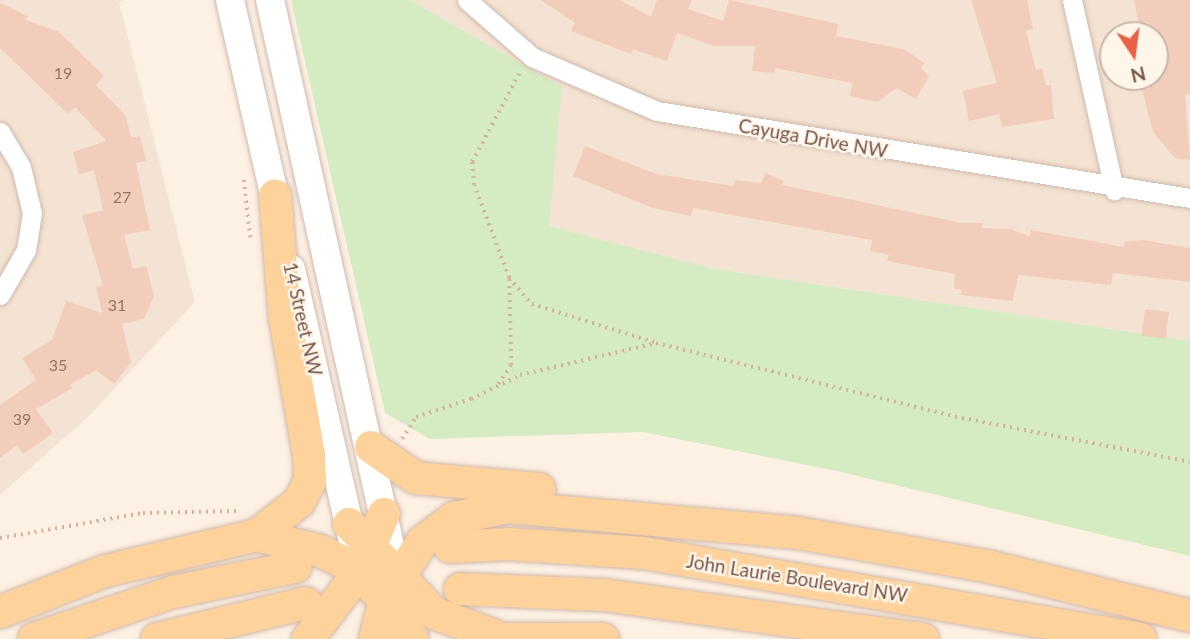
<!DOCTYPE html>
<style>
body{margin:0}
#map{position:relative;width:1190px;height:639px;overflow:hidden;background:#fdf1e4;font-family:Lato,sans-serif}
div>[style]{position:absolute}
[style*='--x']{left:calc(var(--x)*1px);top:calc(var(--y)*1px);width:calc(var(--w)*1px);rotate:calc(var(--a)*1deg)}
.residential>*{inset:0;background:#f4e3d2}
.green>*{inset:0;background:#d5ebc2}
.building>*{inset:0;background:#f3cdbb;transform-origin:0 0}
.path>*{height:3.5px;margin-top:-1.75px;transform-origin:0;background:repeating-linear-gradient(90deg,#d8b19e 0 2px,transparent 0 7px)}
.roads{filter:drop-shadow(0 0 2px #d0baad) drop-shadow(0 0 2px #d0baad)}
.minor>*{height:19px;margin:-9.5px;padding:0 9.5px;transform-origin:9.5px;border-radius:9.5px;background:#fff}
.secondary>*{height:28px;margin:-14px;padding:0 14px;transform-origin:14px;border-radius:14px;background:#fff}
.primary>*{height:32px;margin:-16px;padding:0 16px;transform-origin:16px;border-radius:16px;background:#fdd29b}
span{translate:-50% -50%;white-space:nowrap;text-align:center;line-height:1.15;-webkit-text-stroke:5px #fff6ea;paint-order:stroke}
.number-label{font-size:16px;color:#957466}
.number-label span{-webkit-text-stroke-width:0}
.street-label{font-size:19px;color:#765649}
.north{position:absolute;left:1099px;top:21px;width:70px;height:70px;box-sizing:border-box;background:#fff6ea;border:2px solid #c8b6aa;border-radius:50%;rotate:167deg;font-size:19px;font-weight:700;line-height:28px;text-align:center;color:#765649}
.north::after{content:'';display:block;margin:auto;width:24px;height:32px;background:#e96046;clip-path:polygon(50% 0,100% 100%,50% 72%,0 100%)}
</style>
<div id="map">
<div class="residential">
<i style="clip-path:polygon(0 0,125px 0,119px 2px,195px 302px,89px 416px,0 495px)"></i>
<i style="clip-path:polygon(evenodd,410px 0,1190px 0,1190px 341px,710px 268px,548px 226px,562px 87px,410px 0,1113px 35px,1155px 35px,1155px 77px,1113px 77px,1113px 35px)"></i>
</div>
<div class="green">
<i style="clip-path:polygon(291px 0,410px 0,562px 87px,549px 226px,710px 268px,1190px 341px,1190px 556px,837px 471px,643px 432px,430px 439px,385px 413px)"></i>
</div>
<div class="building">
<i style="clip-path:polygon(541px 0,620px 0,651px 17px,657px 0,692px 0,688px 9px,723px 21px,729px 0,838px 24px,836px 36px,904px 49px,924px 63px,921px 68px,929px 76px,916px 99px,897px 88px,877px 102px,850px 96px,852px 83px,775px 68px,774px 73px,752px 71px,755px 46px,714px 46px,677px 33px,667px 61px,633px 49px,631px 54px,571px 31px,575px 23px)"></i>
<i style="clip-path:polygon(971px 0,1027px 0,1033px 29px,1026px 31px,1036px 70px,1042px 68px,1046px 85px,1051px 85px,1054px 119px,1002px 127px,999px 114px,969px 121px,963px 91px,997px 83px)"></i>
<i style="clip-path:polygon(1134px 0,1190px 0,1190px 94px,1185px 95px,1190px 160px,1175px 158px,1153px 132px,1140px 82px,1142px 77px,1155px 77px,1155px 35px,1148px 22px,1139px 24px)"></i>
<i style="clip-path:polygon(0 3px,28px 16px,26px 20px,59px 32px,104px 76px,96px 85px,126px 116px,131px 138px,140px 136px,146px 161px,136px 163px,150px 230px,124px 235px,133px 269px,146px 266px,154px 296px,144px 319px,122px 324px,131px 362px,114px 384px,96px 370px,70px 385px,73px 388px,36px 409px,53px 433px,23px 454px,17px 445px,0 458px,0 405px,36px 380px,22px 358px,52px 340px,66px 301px,102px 313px,96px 287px,103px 286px,82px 215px,103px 211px,94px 170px,79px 174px,73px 152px,106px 141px,75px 107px,68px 114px,0 48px)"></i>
<i style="clip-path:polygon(585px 146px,656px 174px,734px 186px,735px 180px,761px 183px,766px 173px,784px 181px,782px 185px,962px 223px,983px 223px,982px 228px,1011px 229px,1030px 237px,1031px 230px,1124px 247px,1124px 242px,1143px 240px,1190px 248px,1190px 282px,1113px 273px,1111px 285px,1018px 275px,1013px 301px,961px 295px,961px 289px,954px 289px,955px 274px,887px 261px,889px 255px,870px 251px,872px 240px,693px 208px,691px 216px,653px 208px,573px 176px)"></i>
<i style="left:1145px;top:309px;width:24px;height:27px;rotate:7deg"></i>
</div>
<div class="path">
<i style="--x:244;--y:180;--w:62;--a:83.6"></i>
<i style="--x:509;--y:278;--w:35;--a:49"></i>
<i style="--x:532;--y:304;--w:128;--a:17.3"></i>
<i style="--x:498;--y:384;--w:23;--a:-56"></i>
<i style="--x:511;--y:365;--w:87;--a:-91.3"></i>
<i style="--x:509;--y:278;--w:99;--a:-110.6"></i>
<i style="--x:474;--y:185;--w:23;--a:-95"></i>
<i style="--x:472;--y:162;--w:102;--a:-61.9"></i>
<i style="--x:402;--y:439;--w:26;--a:-58"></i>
<i style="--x:416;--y:417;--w:58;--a:-18.1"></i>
<i style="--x:471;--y:399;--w:55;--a:-26.1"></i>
<i style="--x:520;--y:375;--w:140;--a:-13.2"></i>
<i style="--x:656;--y:343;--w:315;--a:13.8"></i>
<i style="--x:962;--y:418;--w:232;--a:10.9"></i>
<i style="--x:0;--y:538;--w:145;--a:-9.9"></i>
<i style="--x:143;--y:513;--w:93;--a:-1.2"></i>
</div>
<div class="roads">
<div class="minor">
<i style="--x:467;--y:0;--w:86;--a:41.2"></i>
<i style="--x:532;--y:57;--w:136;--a:23.4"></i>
<i style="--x:657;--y:111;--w:540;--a:9.27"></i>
<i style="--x:1072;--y:0;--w:195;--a:77.5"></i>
<i style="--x:0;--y:132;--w:41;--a:59"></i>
<i style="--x:21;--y:167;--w:47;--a:76.6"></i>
<i style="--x:32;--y:213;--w:37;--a:99"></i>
<i style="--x:26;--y:250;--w:52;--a:120"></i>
</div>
<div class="secondary">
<i style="--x:230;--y:0;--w:221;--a:77.2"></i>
<i style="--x:270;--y:0;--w:596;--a:77.6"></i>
<i style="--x:291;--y:269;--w:285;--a:77.2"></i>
</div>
<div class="primary">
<i style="--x:371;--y:447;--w:55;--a:34.6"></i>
<i style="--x:416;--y:478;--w:124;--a:5.1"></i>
<i style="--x:349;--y:524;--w:123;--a:46.3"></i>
<i style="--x:434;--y:613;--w:63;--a:20.4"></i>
<i style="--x:257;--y:535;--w:66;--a:14"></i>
<i style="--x:321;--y:551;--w:44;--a:27.1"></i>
<i style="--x:360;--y:571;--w:84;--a:51.8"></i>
<i style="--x:450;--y:547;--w:59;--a:-2.9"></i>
<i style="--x:509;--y:544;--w:135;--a:3.8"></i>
<i style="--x:644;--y:553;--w:504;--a:9.82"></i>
<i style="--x:460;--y:589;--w:144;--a:2.4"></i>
<i style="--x:604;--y:595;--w:322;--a:7.9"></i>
<i style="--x:0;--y:612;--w:113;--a:-21.3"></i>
<i style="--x:105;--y:571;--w:156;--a:-13.3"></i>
<i style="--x:257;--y:535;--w:53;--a:-38.2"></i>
<i style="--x:299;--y:502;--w:24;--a:-62"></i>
<i style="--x:310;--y:481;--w:26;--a:-92"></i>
<i style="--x:309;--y:455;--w:139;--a:-99.9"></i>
<i style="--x:285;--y:318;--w:123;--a:-94.6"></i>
<i style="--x:34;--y:639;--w:147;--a:-18.7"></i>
<i style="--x:173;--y:592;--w:125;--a:-11.6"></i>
<i style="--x:157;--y:639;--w:153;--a:-13.6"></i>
<i style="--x:308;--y:639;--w:86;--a:-52.6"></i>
<i style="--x:360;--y:571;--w:62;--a:-67.2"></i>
<i style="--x:375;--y:639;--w:38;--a:-76"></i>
<i style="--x:384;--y:602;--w:71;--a:-57.7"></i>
<i style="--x:422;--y:542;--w:40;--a:-37"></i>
<i style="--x:454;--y:518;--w:55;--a:-11.5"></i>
<i style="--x:508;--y:507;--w:291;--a:5.1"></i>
<i style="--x:798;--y:533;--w:196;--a:10"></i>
<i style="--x:991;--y:567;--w:205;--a:13.8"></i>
<i style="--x:484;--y:639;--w:119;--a:0"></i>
</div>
</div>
<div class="number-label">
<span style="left:63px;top:73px">19</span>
<span style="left:122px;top:197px">27</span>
<span style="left:117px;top:305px">31</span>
<span style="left:58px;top:365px">35</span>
<span style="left:22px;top:419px">39</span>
</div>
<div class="street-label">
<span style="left:813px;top:138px;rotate:10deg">Cayuga Drive NW</span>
<span style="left:303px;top:319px;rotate:77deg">14 Street NW</span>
<span style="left:797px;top:578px;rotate:9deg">John Laurie Boulevard NW</span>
</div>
<div class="north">N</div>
</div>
